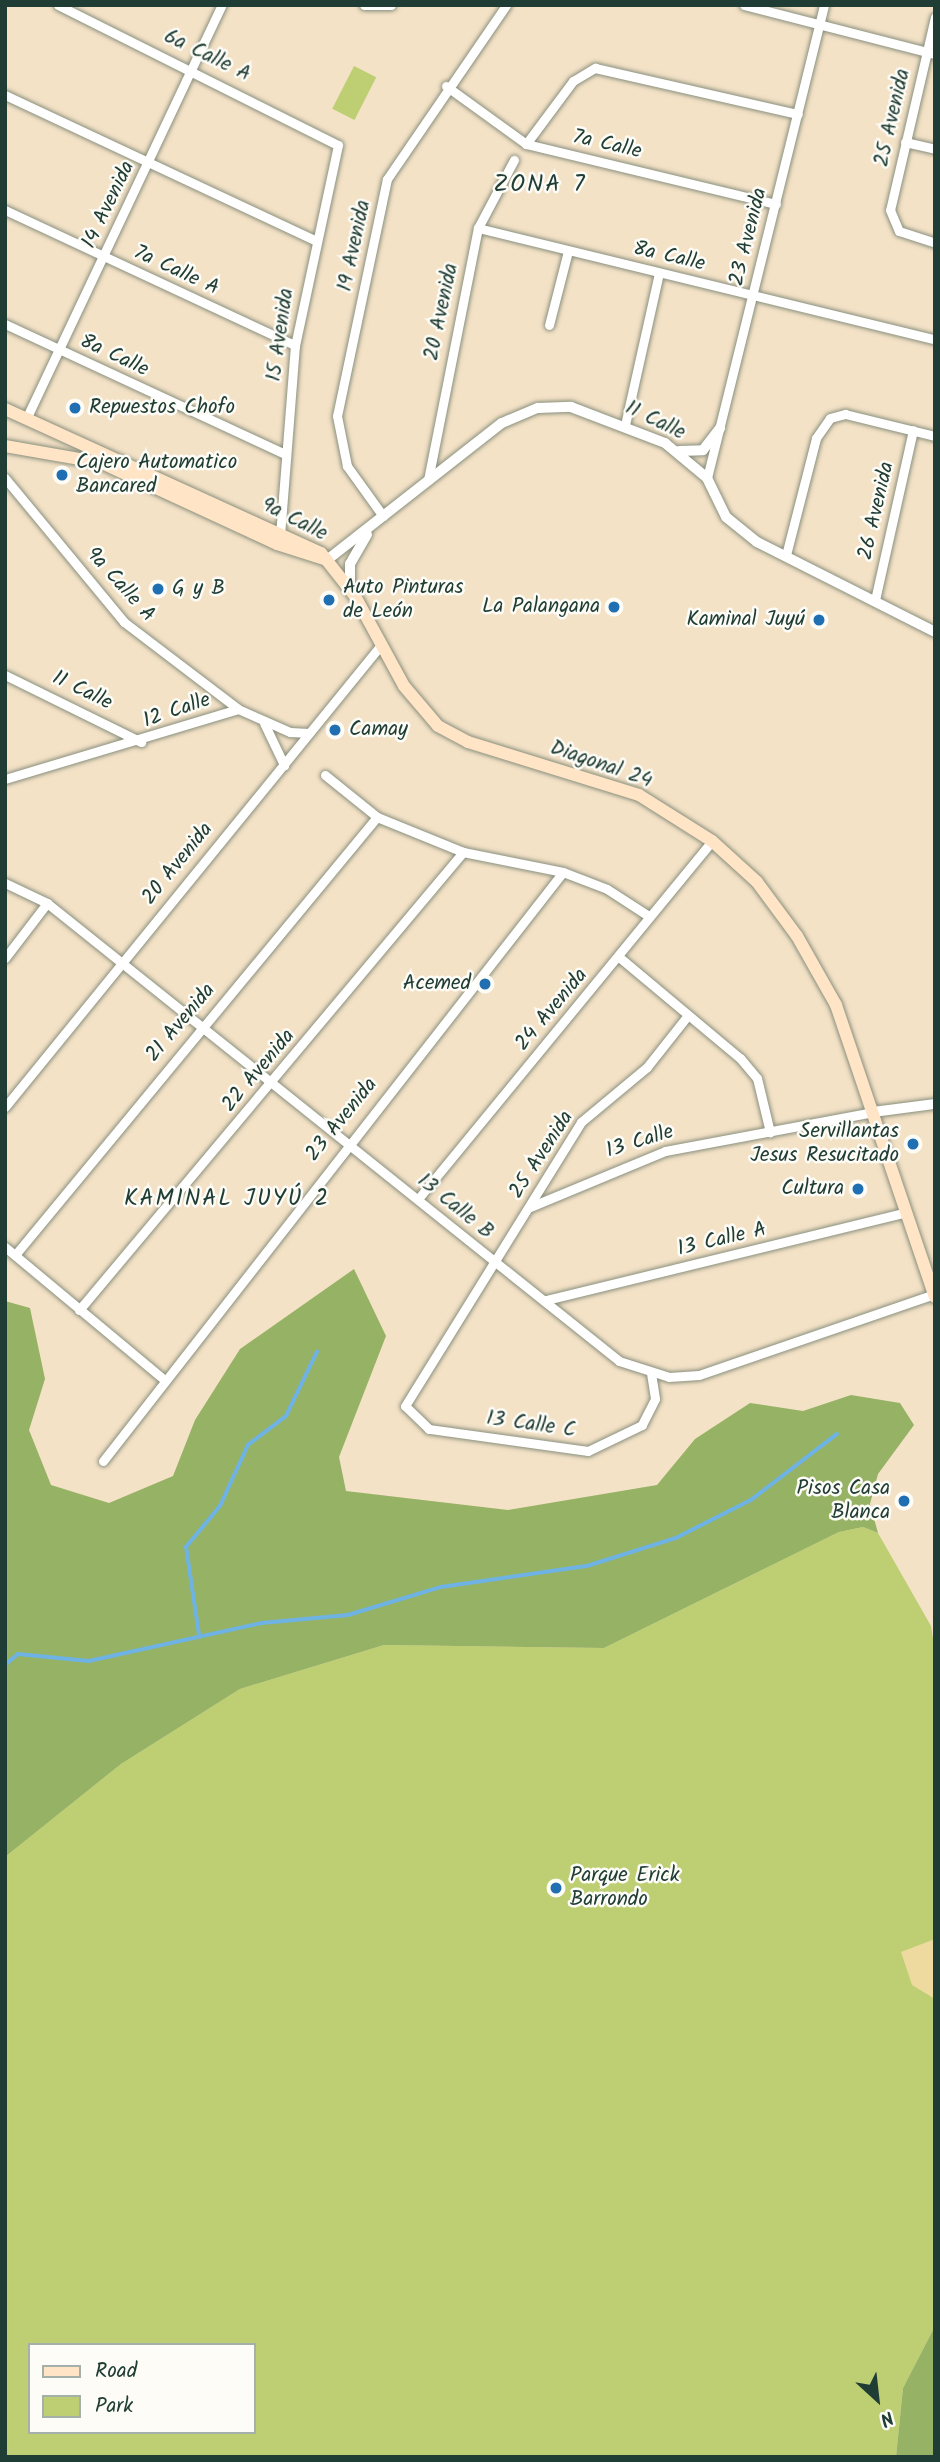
<!DOCTYPE html>
<meta charset="utf-8">
<style>
body{margin:0}
#map{position:relative;width:940px;height:2462px;overflow:hidden;background:#f4e2c7;font-family:Kalam,sans-serif}
div>[style]{position:absolute}
[style*='--x']{left:calc(var(--x)*1px);top:calc(var(--y)*1px);width:calc(var(--w)*1px);rotate:calc(var(--a)*1deg)}
.green>*{inset:0;background:#bdcf72;transform-origin:0 0}
.forest>*{inset:0;background:#96b264}
.sand>*{inset:0;background:#eeda9e}
.stream>*{height:3.5px;margin:-1.75px;padding:0 1.75px;transform-origin:1.75px;border-radius:1.75px;background:#6fb3e4}
.roads{filter:drop-shadow(0 0 2px #8a907e) drop-shadow(0 0 2px #8a907e)}
.minor>*{height:9px;margin:-4.5px;padding:0 4.5px;transform-origin:4.5px;border-radius:4.5px;background:#fff}
.tertiary>*{height:10px;margin:-5px;padding:0 5px;transform-origin:5px;border-radius:5px;background:#fff}
.secondary>*{height:12px;margin:-6px;padding:0 6px;transform-origin:6px;border-radius:6px;background:#ffe4c6}
.dots>*{width:19px;height:19px;translate:-50% -50%;box-sizing:border-box;border:4px solid #fdfcf7;border-radius:50%}
span{translate:-50% -50%;white-space:nowrap;text-align:center;line-height:1.15;-webkit-text-stroke:5px #fdfcf7;paint-order:stroke}
.street-label{font-size:21px;color:#1f3d34}
.poi-label{font-size:21px;color:#1f3d34}
.left{translate:0 -50%;text-align:left}
.right{translate:-100% -50%;text-align:right}
.neighbourhood-label{font-size:23px;color:#1f3d34;letter-spacing:2px}
.quarter-label{font-size:24px;color:#1f3d34;letter-spacing:2px}
.frame{position:absolute;inset:0;border:7px solid #1f3d34;pointer-events:none}
.legend{position:absolute;left:28px;top:2343px;width:228px;height:91px;box-sizing:border-box;background:#fdfcf7;border:2px solid #a4b0a9;margin:0;padding:9px 12px;list-style:none;font-size:21px;color:#1f3d34}
.legend li{display:flex;align-items:center;gap:14px;height:35px}
.legend b{width:35px;border:2px solid #a4b0a9}
.north{position:absolute;left:842px;top:2364px;width:70px;height:70px;-webkit-text-stroke:5px #fdfcf7;paint-order:stroke;rotate:153deg;font-size:19px;font-weight:700;line-height:28px;text-align:center;color:#1f3d34}
.north::after{content:'';display:block;margin:auto;width:24px;height:32px;background:#1f3d34;clip-path:polygon(50% 0,100% 100%,50% 72%,0 100%)}
</style>
<div id="map">
<div class="green">
<i style="left:354px;top:66px;width:25px;height:48px;rotate:27deg"></i>
<i style="clip-path:polygon(evenodd,863px 1527px,878px 1533px,931px 1626px,935px 1651px,935px 2326px,903px 2388px,896px 2457px,5px 2457px,5px 1857px,121px 1764px,240px 1689px,384px 1645px,604px 1648px,839px 1532px,863px 1527px,30px 2345px,254px 2345px,254px 2432px,30px 2432px,30px 2345px)"></i>
</div>
<div class="forest">
<i style="clip-path:polygon(354px 1269px,386px 1336px,339px 1457px,346px 1491px,508px 1510px,657px 1485px,695px 1439px,750px 1403px,803px 1411px,851px 1395px,900px 1403px,914px 1425px,878px 1474px,870px 1504px,878px 1533px,863px 1527px,839px 1532px,604px 1648px,384px 1645px,240px 1689px,121px 1764px,5px 1857px,5px 1301px,30px 1308px,45px 1379px,29px 1430px,51px 1485px,109px 1503px,173px 1476px,195px 1420px,240px 1349px)"></i>
<i style="clip-path:polygon(935px 2326px,935px 2457px,896px 2457px,903px 2388px)"></i>
</div>
<div class="sand">
<i style="clip-path:polygon(935px 1939px,935px 1999px,912px 1985px,901px 1952px)"></i>
</div>
<div class="stream">
<i style="--x:199;--y:1635;--w:89;--a:-98.4"></i>
<i style="--x:186;--y:1547;--w:53;--a:-50.3"></i>
<i style="--x:220;--y:1506;--w:67;--a:-65.3"></i>
<i style="--x:248;--y:1445;--w:48;--a:-37.3"></i>
<i style="--x:286;--y:1416;--w:71;--a:-64.2"></i>
<i style="--x:5;--y:1665;--w:17;--a:-40"></i>
<i style="--x:18;--y:1654;--w:71;--a:5.6"></i>
<i style="--x:89;--y:1661;--w:177;--a:-12.4"></i>
<i style="--x:262;--y:1623;--w:86;--a:-5.3"></i>
<i style="--x:348;--y:1615;--w:97;--a:-16.8"></i>
<i style="--x:441;--y:1587;--w:148;--a:-8.2"></i>
<i style="--x:587;--y:1566;--w:93;--a:-17.5"></i>
<i style="--x:676;--y:1538;--w:84;--a:-26.9"></i>
<i style="--x:751;--y:1500;--w:108;--a:-37.5"></i>
</div>
<div class="roads">
<div class="minor">
<i style="--x:58;--y:5;--w:313;--a:26.6"></i>
<i style="--x:338;--y:145;--w:205;--a:102.1"></i>
<i style="--x:295;--y:345;--w:190;--a:94.5"></i>
<i style="--x:364;--y:5;--w:27;--a:0"></i>
<i style="--x:744;--y:5;--w:197;--a:14.4"></i>
<i style="--x:935;--y:17;--w:198;--a:103.1"></i>
<i style="--x:890;--y:210;--w:23;--a:67"></i>
<i style="--x:899;--y:231;--w:38;--a:18"></i>
<i style="--x:446;--y:86;--w:99;--a:35.9"></i>
<i style="--x:526;--y:144;--w:257;--a:13.5"></i>
<i style="--x:5;--y:95;--w:342;--a:25.1"></i>
<i style="--x:905;--y:142;--w:31;--a:13"></i>
<i style="--x:526;--y:144;--w:79;--a:-53.3"></i>
<i style="--x:573;--y:81;--w:26;--a:-31"></i>
<i style="--x:595;--y:68;--w:208;--a:12.8"></i>
<i style="--x:5;--y:210;--w:320;--a:25"></i>
<i style="--x:478;--y:228;--w:470;--a:13.7"></i>
<i style="--x:5;--y:324;--w:309;--a:24.9"></i>
<i style="--x:549;--y:325;--w:76;--a:-75.6"></i>
<i style="--x:26;--y:419;--w:458;--a:-64.7"></i>
<i style="--x:625;--y:425;--w:156;--a:-77.4"></i>
<i style="--x:5;--y:478;--w:187;--a:50.4"></i>
<i style="--x:124;--y:622;--w:143;--a:37.3"></i>
<i style="--x:238;--y:709;--w:57;--a:23.9"></i>
<i style="--x:290;--y:732;--w:19;--a:3"></i>
<i style="--x:707;--y:478;--w:487;--a:-76.1"></i>
<i style="--x:428;--y:480;--w:257;--a:-78.8"></i>
<i style="--x:478;--y:228;--w:77;--a:-62.1"></i>
<i style="--x:383;--y:516;--w:62;--a:-125.8"></i>
<i style="--x:347;--y:466;--w:51;--a:-101.3"></i>
<i style="--x:337;--y:416;--w:242;--a:-78.1"></i>
<i style="--x:387;--y:179;--w:211;--a:-55.6"></i>
<i style="--x:786;--y:555;--w:121;--a:-75.6"></i>
<i style="--x:816;--y:438;--w:24;--a:-55"></i>
<i style="--x:830;--y:418;--w:16;--a:-15"></i>
<i style="--x:845;--y:414;--w:93;--a:13.7"></i>
<i style="--x:875;--y:600;--w:174;--a:-77.4"></i>
<i style="--x:5;--y:675;--w:152;--a:26.2"></i>
<i style="--x:264;--y:723;--w:47;--a:64.5"></i>
<i style="--x:325;--y:775;--w:67;--a:38.9"></i>
<i style="--x:377;--y:817;--w:93;--a:22.1"></i>
<i style="--x:463;--y:852;--w:102;--a:11.3"></i>
<i style="--x:563;--y:872;--w:47;--a:21.1"></i>
<i style="--x:607;--y:889;--w:48;--a:33"></i>
<i style="--x:5;--y:779;--w:243;--a:-16.7"></i>
<i style="--x:5;--y:883;--w:47;--a:25.5"></i>
<i style="--x:47;--y:903;--w:733;--a:38.68"></i>
<i style="--x:619;--y:1361;--w:52;--a:17.7"></i>
<i style="--x:669;--y:1377;--w:30;--a:-4"></i>
<i style="--x:699;--y:1375;--w:249;--a:-19"></i>
<i style="--x:619;--y:957;--w:158;--a:39.9"></i>
<i style="--x:740;--y:1058;--w:26;--a:50"></i>
<i style="--x:757;--y:1078;--w:56;--a:76.5"></i>
<i style="--x:5;--y:958;--w:69;--a:-52.6"></i>
<i style="--x:5;--y:1107;--w:594;--a:-50.87"></i>
<i style="--x:418;--y:1199;--w:463;--a:-50.6"></i>
<i style="--x:530;--y:1207;--w:146;--a:-22.5"></i>
<i style="--x:665;--y:1151;--w:212;--a:-10.6"></i>
<i style="--x:5;--y:1247;--w:204;--a:39.8"></i>
<i style="--x:15;--y:1255;--w:568;--a:-50.43"></i>
<i style="--x:546;--y:1300;--w:371;--a:-13.7"></i>
<i style="--x:79;--y:1310;--w:598;--a:-50.02"></i>
<i style="--x:651;--y:1373;--w:26;--a:81"></i>
<i style="--x:655;--y:1399;--w:29;--a:117"></i>
<i style="--x:642;--y:1425;--w:60;--a:154.3"></i>
<i style="--x:588;--y:1451;--w:161;--a:-172.1"></i>
<i style="--x:429;--y:1429;--w:33;--a:-136"></i>
<i style="--x:405;--y:1406;--w:334;--a:-58.2"></i>
<i style="--x:581;--y:1122;--w:86;--a:-39.8"></i>
<i style="--x:647;--y:1067;--w:66;--a:-51.7"></i>
<i style="--x:103;--y:1461;--w:747;--a:-52.01"></i>
</div>
<div class="tertiary">
<i style="--x:679;--y:451;--w:24;--a:-2"></i>
<i style="--x:703;--y:450;--w:28;--a:-52"></i>
<i style="--x:327;--y:560;--w:222;--a:-38.1"></i>
<i style="--x:502;--y:423;--w:39;--a:-23"></i>
<i style="--x:538;--y:408;--w:33;--a:-2"></i>
<i style="--x:571;--y:407;--w:101;--a:21"></i>
<i style="--x:665;--y:443;--w:55;--a:39.8"></i>
<i style="--x:707;--y:478;--w:43;--a:64"></i>
<i style="--x:726;--y:517;--w:40;--a:39"></i>
<i style="--x:757;--y:542;--w:199;--a:26.8"></i>
<i style="--x:350;--y:589;--w:25;--a:-90"></i>
<i style="--x:350;--y:564;--w:34;--a:-60"></i>
<i style="--x:873;--y:1112;--w:63;--a:-7.4"></i>
</div>
<div class="secondary">
<i style="--x:5;--y:409;--w:347;--a:24.5"></i>
<i style="--x:321;--y:553;--w:55;--a:51.7"></i>
<i style="--x:355;--y:596;--w:102;--a:61.4"></i>
<i style="--x:404;--y:686;--w:52;--a:49.6"></i>
<i style="--x:438;--y:726;--w:34;--a:28"></i>
<i style="--x:468;--y:742;--w:179;--a:17.2"></i>
<i style="--x:639;--y:795;--w:86;--a:32.2"></i>
<i style="--x:712;--y:841;--w:61;--a:42.3"></i>
<i style="--x:757;--y:882;--w:67;--a:53.5"></i>
<i style="--x:797;--y:936;--w:79;--a:60.5"></i>
<i style="--x:836;--y:1005;--w:308;--a:71.3"></i>
<i style="--x:5;--y:446;--w:98;--a:9.9"></i>
<i style="--x:102;--y:463;--w:193;--a:24.8"></i>
<i style="--x:277;--y:544;--w:52;--a:17.7"></i>
</div>
</div>
<div class="dots">
<i style="left:75px;top:408px;background:#1f6fb2"></i>
<i style="left:62px;top:475px;background:#1f6fb2"></i>
<i style="left:158px;top:589px;background:#1f6fb2"></i>
<i style="left:329px;top:600px;background:#1f6fb2"></i>
<i style="left:614px;top:607px;background:#1f6fb2"></i>
<i style="left:819px;top:620px;background:#1f6fb2"></i>
<i style="left:335px;top:730px;background:#1f6fb2"></i>
<i style="left:485px;top:984px;background:#1f6fb2"></i>
<i style="left:913px;top:1144px;background:#1f6fb2"></i>
<i style="left:858px;top:1189px;background:#1f6fb2"></i>
<i style="left:904px;top:1501px;background:#1f6fb2"></i>
<i style="left:556px;top:1888px;background:#1f6fb2"></i>
</div>
<div class="street-label">
<span style="left:207px;top:56px;rotate:26deg">6a Calle A</span>
<span style="left:893px;top:118px;rotate:-77deg">25 Avenida</span>
<span style="left:607px;top:145px;rotate:13deg">7a Calle</span>
<span style="left:109px;top:205px;rotate:-64deg">14 Avenida</span>
<span style="left:749px;top:237px;rotate:-76deg">23 Avenida</span>
<span style="left:355px;top:246px;rotate:-78deg">19 Avenida</span>
<span style="left:669px;top:257px;rotate:13deg">8a Calle</span>
<span style="left:176px;top:271px;rotate:25deg">7a Calle A</span>
<span style="left:442px;top:312px;rotate:-78deg">20 Avenida</span>
<span style="left:281px;top:335px;rotate:-82deg">15 Avenida</span>
<span style="left:114px;top:356px;rotate:25deg">8a Calle</span>
<span style="left:655px;top:421px;rotate:26deg">11 Calle</span>
<span style="left:877px;top:511px;rotate:-77deg">26 Avenida</span>
<span style="left:294px;top:520px;rotate:27deg">9a Calle</span>
<span style="left:120px;top:585px;rotate:48deg">9a Calle A</span>
<span style="left:82px;top:691px;rotate:26deg">11 Calle</span>
<span style="left:177px;top:711px;rotate:-19deg">12 Calle</span>
<span style="left:601px;top:765px;rotate:19deg">Diagonal 24</span>
<span style="left:178px;top:864px;rotate:-51deg">20 Avenida</span>
<span style="left:552px;top:1010px;rotate:-50deg">24 Avenida</span>
<span style="left:181px;top:1023px;rotate:-50deg">21 Avenida</span>
<span style="left:259px;top:1071px;rotate:-50deg">22 Avenida</span>
<span style="left:342px;top:1120px;rotate:-51deg">23 Avenida</span>
<span style="left:640px;top:1142px;rotate:-17deg">13 Calle</span>
<span style="left:542px;top:1155px;rotate:-57deg">25 Avenida</span>
<span style="left:455px;top:1207px;rotate:39deg">13 Calle B</span>
<span style="left:722px;top:1240px;rotate:-13deg">13 Calle A</span>
<span style="left:531px;top:1425px;rotate:8deg">13 Calle C</span>
</div>
<div class="poi-label">
<span class="left" style="left:89px;top:408px">Repuestos Chofo</span>
<span class="left" style="left:76px;top:475px">Cajero Automatico<br>Bancared</span>
<span class="left" style="left:343px;top:600px">Auto Pinturas<br>de León</span>
<span class="left" style="left:172px;top:589px">G y B</span>
<span class="right" style="left:600px;top:607px">La Palangana</span>
<span class="right" style="left:805px;top:620px">Kaminal Juyú</span>
<span class="left" style="left:349px;top:730px">Camay</span>
<span class="right" style="left:471px;top:984px">Acemed</span>
<span class="right" style="left:899px;top:1144px">Servillantas<br>Jesus Resucitado</span>
<span class="right" style="left:844px;top:1189px">Cultura</span>
<span class="right" style="left:890px;top:1501px">Pisos Casa<br>Blanca</span>
<span class="left" style="left:570px;top:1888px">Parque Erick<br>Barrondo</span>
</div>
<div class="neighbourhood-label">
<span style="left:227px;top:1199px">KAMINAL JUYÚ 2</span>
</div>
<div class="quarter-label">
<span style="left:540px;top:185px">ZONA 7</span>
</div>
<div class="frame"></div>
<ul class="legend">
<li><b style="height:9px;background:#ffe4c6"></b>Road</li>
<li><b style="height:19px;background:#bdcf72"></b>Park</li>
</ul>
<div class="north">N</div>
</div>
